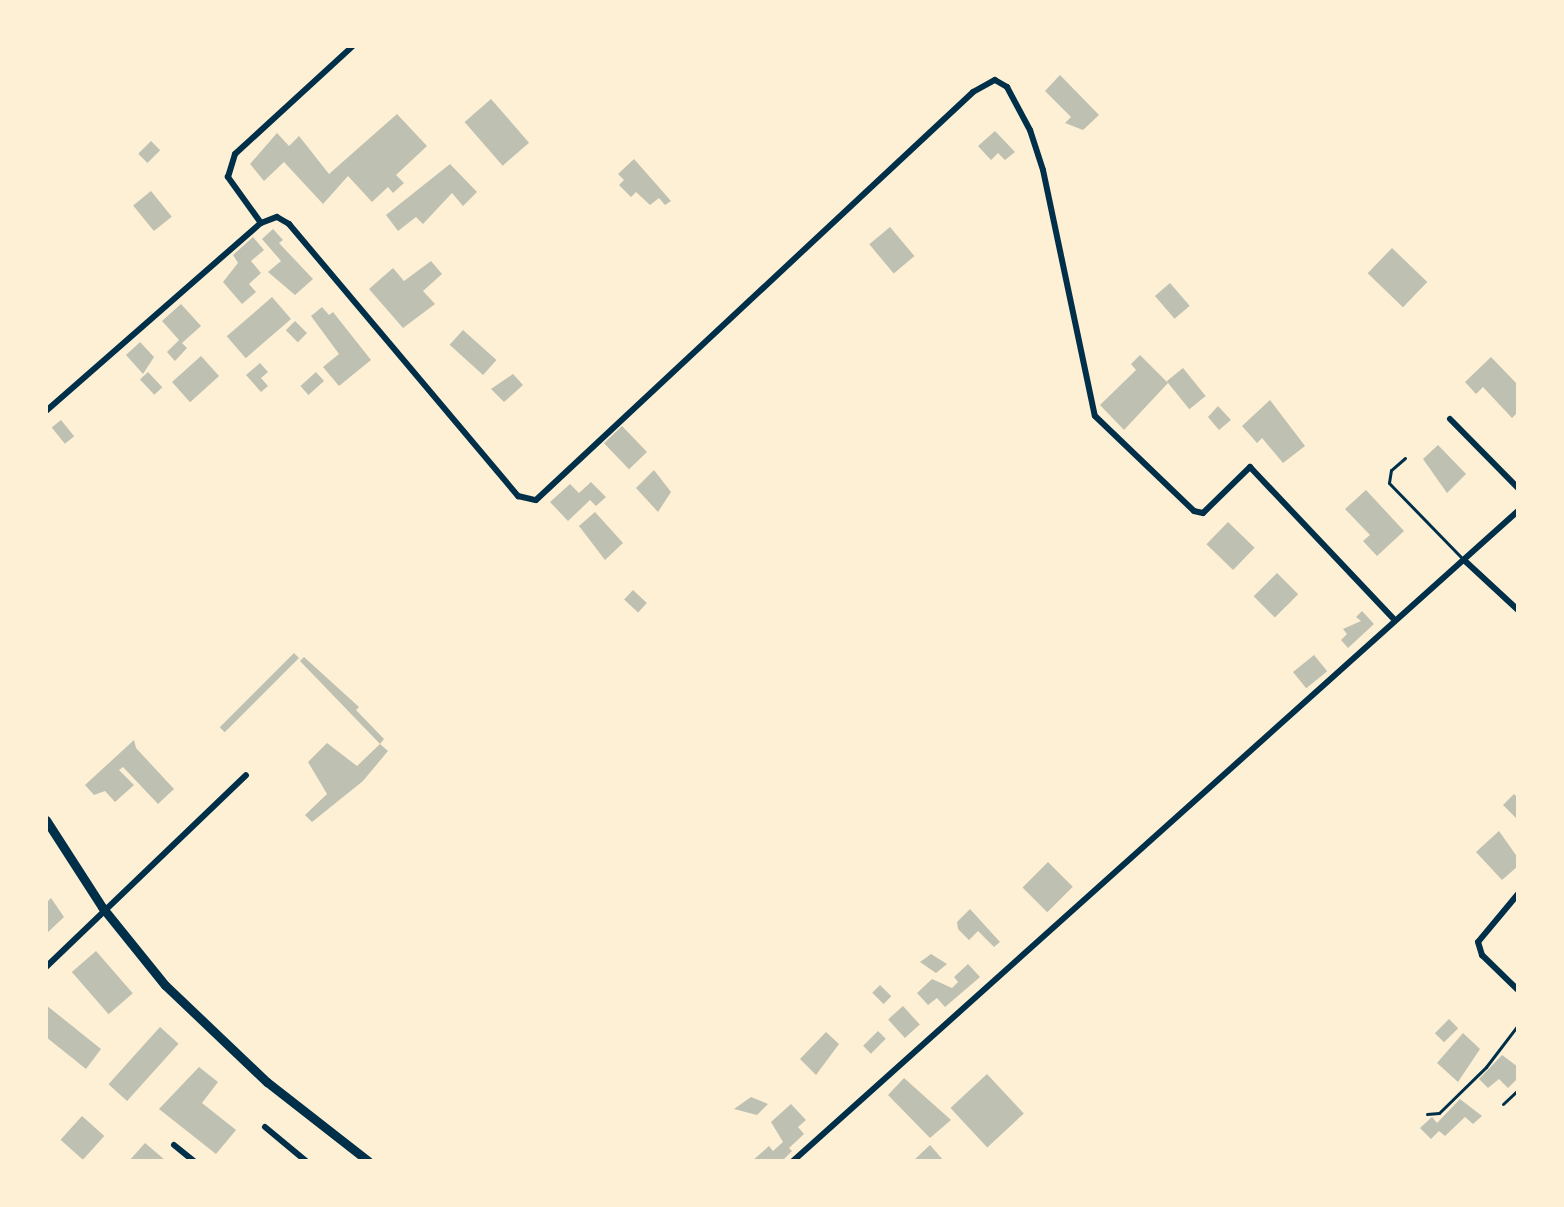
<!DOCTYPE html>
<style>
body{margin:0}
#map{position:relative;width:1564px;height:1207px;overflow:hidden;background:#fdf0d5;font-family:"Archivo Narrow",sans-serif}
div>[style]{position:absolute}
[style*='--x']{left:calc(var(--x)*1px);top:calc(var(--y)*1px);width:calc(var(--w)*1px);rotate:calc(var(--a)*1deg)}
.building>*{inset:0;background:#bec0b2;transform-origin:0 0}
.service>*{height:3px;margin:-1.5px;padding:0 1.5px;transform-origin:1.5px;border-radius:1.5px;background:#003049}
.minor>*{height:6px;margin:-3px;padding:0 3px;transform-origin:3px;border-radius:3px;background:#003049}
.secondary>*{height:9px;margin:-4.5px;padding:0 4.5px;transform-origin:4.5px;border-radius:4.5px;background:#003049}
span{translate:-50% -50%;white-space:nowrap;text-align:center;line-height:1.15;-webkit-text-stroke:8px #fdf0d5;paint-order:stroke}
.frame{position:absolute;inset:0;border:48px solid #fdf0d5;pointer-events:none}
</style>
<div id="map">
<div class="building">
<i style="clip-path:polygon(1060px 75px,1099px 115px,1083px 130px,1065px 123px,1071px 117px,1045px 91px)"></i>
<i style="left:491px;top:99px;width:58px;height:35px;rotate:49deg"></i>
<i style="clip-path:polygon(397px 114px,427px 146px,396px 175px,404px 183px,393px 193px,388px 187px,372px 202px,348px 176px,323px 204px,284px 162px,264px 181px,250px 164px,277px 133px,289px 146px,299px 136px,329px 174px)"></i>
<i style="clip-path:polygon(995px 131px,1015px 152px,1005px 160px,998px 153px,991px 160px,978px 146px)"></i>
<i style="left:151px;top:141px;width:13px;height:18px;rotate:45deg"></i>
<i style="clip-path:polygon(634px 159px,671px 201px,665px 205px,659px 198px,650px 205px,636px 192px,631px 197px,619px 185px,624px 180px,618px 174px)"></i>
<i style="clip-path:polygon(450px 164px,477px 192px,463px 206px,452px 193px,423px 224px,416px 217px,398px 231px,386px 215px)"></i>
<i style="left:151px;top:191px;width:33px;height:23px;rotate:51deg"></i>
<i style="left:890px;top:227px;width:38px;height:27px;rotate:50deg"></i>
<i style="clip-path:polygon(273px 229px,283px 240px,279px 243px,313px 279px,295px 295px,268px 272px,281px 261px,262px 239px)"></i>
<i style="clip-path:polygon(253px 237px,264px 250px,251px 261px,261px 273px,249px 284px,256px 292px,242px 304px,223px 282px,238px 263px,233px 255px)"></i>
<i style="left:1392px;top:248px;width:49px;height:35px;rotate:44deg"></i>
<i style="clip-path:polygon(431px 261px,442px 274px,423px 291px,435px 304px,403px 328px,369px 289px,393px 268px,404px 281px)"></i>
<i style="left:1170px;top:283px;width:30px;height:20px;rotate:49deg"></i>
<i style="left:272px;top:297px;width:29px;height:60px;rotate:49deg"></i>
<i style="clip-path:polygon(181px 304px,201px 326px,182px 343px,187px 348px,175px 361px,167px 352px,179px 340px,162px 321px)"></i>
<i style="clip-path:polygon(322px 307px,329px 315px,333px 312px,371px 360px,339px 386px,323px 367px,339px 354px,311px 316px)"></i>
<i style="left:295px;top:321px;width:17px;height:13px;rotate:45deg"></i>
<i style="left:463px;top:330px;width:45px;height:20px;rotate:42deg"></i>
<i style="clip-path:polygon(140px 342px,154px 357px,143px 374px,126px 355px)"></i>
<i style="clip-path:polygon(1140px 355px,1168px 383px,1124px 430px,1100px 405px,1136px 370px,1131px 364px)"></i>
<i style="left:201px;top:356px;width:27px;height:39px;rotate:48deg"></i>
<i style="clip-path:polygon(1491px 357px,1518px 385px,1518px 412px,1512px 418px,1483px 387px,1476px 394px,1465px 382px)"></i>
<i style="clip-path:polygon(260px 363px,268px 372px,261px 378px,268px 386px,261px 392px,246px 375px)"></i>
<i style="left:1183px;top:368px;width:36px;height:21px;rotate:51deg"></i>
<i style="left:148px;top:372px;width:21px;height:11px;rotate:47deg"></i>
<i style="left:316px;top:372px;width:12px;height:21px;rotate:48deg"></i>
<i style="clip-path:polygon(513px 374px,523px 385px,504px 402px,491px 389px)"></i>
<i style="clip-path:polygon(1270px 400px,1305px 446px,1283px 463px,1262px 438px,1257px 443px,1242px 426px)"></i>
<i style="clip-path:polygon(1218px 406px,1231px 420px,1219px 430px,1208px 417px)"></i>
<i style="left:61px;top:420px;width:21px;height:12px;rotate:51deg"></i>
<i style="left:622px;top:426px;width:36px;height:25px;rotate:46deg"></i>
<i style="clip-path:polygon(1438px 445px,1466px 474px,1447px 493px,1423px 459px)"></i>
<i style="clip-path:polygon(654px 470px,671px 492px,658px 512px,636px 488px)"></i>
<i style="clip-path:polygon(591px 482px,606px 497px,596px 506px,590px 500px,568px 521px,550px 502px,570px 484px,579px 493px)"></i>
<i style="clip-path:polygon(1366px 490px,1404px 531px,1377px 556px,1363px 541px,1370px 535px,1345px 509px)"></i>
<i style="clip-path:polygon(595px 512px,623px 543px,605px 560px,579px 526px)"></i>
<i style="left:1228px;top:522px;width:37px;height:31px;rotate:44deg"></i>
<i style="left:1277px;top:573px;width:30px;height:33px;rotate:45deg"></i>
<i style="left:633px;top:590px;width:19px;height:13px;rotate:43deg"></i>
<i style="clip-path:polygon(1362px 611px,1374px 624px,1348px 648px,1341px 640px,1347px 634px,1343px 629px,1361px 621px,1356px 617px)"></i>
<i style="left:294px;top:653px;width:7px;height:105px;rotate:45deg"></i>
<i style="left:1314px;top:655px;width:21px;height:27px;rotate:51deg"></i>
<i style="clip-path:polygon(304px 657px,359px 707px,356px 710px,384px 739px,380px 744px,300px 661px)"></i>
<i style="clip-path:polygon(134px 740px,136px 748px,174px 789px,158px 804px,123px 767px,119px 770px,134px 785px,115px 802px,105px 791px,94px 795px,85px 785px)"></i>
<i style="clip-path:polygon(327px 743px,357px 766px,380px 744px,388px 751px,363px 781px,312px 822px,305px 815px,327px 794px,308px 762px)"></i>
<i style="clip-path:polygon(1514px 794px,1518px 798px,1518px 820px,1503px 805px)"></i>
<i style="clip-path:polygon(1499px 831px,1518px 858px,1518px 866px,1502px 880px,1476px 852px)"></i>
<i style="left:1048px;top:862px;width:35px;height:36px;rotate:45deg"></i>
<i style="clip-path:polygon(51px 898px,64px 917px,46px 934px,46px 903px)"></i>
<i style="clip-path:polygon(970px 909px,1000px 942px,994px 947px,978px 931px,969px 940px,958px 929px,957px 922px)"></i>
<i style="left:96px;top:951px;width:56px;height:32px;rotate:49deg"></i>
<i style="clip-path:polygon(931px 954px,947px 964px,936px 973px,920px 962px)"></i>
<i style="clip-path:polygon(968px 964px,980px 977px,945px 1007px,937px 998px,928px 1005px,917px 993px,932px 979px,952px 988px,958px 982px,954px 977px)"></i>
<i style="left:880px;top:985px;width:16px;height:11px;rotate:45deg"></i>
<i style="clip-path:polygon(46px 1005px,101px 1049px,86px 1069px,46px 1037px)"></i>
<i style="left:903px;top:1006px;width:25px;height:20px;rotate:48deg"></i>
<i style="left:1449px;top:1019px;width:13px;height:20px;rotate:45deg"></i>
<i style="left:160px;top:1027px;width:25px;height:77px;rotate:42deg"></i>
<i style="left:878px;top:1031px;width:11px;height:21px;rotate:45deg"></i>
<i style="clip-path:polygon(826px 1032px,839px 1044px,816px 1075px,800px 1059px)"></i>
<i style="clip-path:polygon(1463px 1033px,1480px 1049px,1458px 1082px,1437px 1063px)"></i>
<i style="clip-path:polygon(1502px 1055px,1518px 1067px,1518px 1078px,1508px 1088px,1499px 1079px,1488px 1088px,1479px 1079px)"></i>
<i style="clip-path:polygon(199px 1067px,218px 1082px,202px 1103px,236px 1130px,216px 1154px,159px 1109px)"></i>
<i style="left:987px;top:1074px;width:54px;height:50px;rotate:47deg"></i>
<i style="clip-path:polygon(904px 1078px,951px 1120px,930px 1138px,888px 1095px)"></i>
<i style="clip-path:polygon(751px 1097px,768px 1104px,757px 1115px,734px 1109px)"></i>
<i style="clip-path:polygon(1460px 1099px,1482px 1116px,1473px 1124px,1465px 1117px,1445px 1136px,1439px 1131px,1431px 1139px,1420px 1128px,1432px 1117px,1437px 1123px)"></i>
<i style="clip-path:polygon(791px 1104px,806px 1120px,798px 1127px,804px 1134px,789px 1148px,792px 1151px,782px 1161px,752px 1161px,769px 1146px,773px 1151px,783px 1142px,771px 1122px)"></i>
<i style="left:82px;top:1116px;width:30px;height:32px;rotate:42deg"></i>
<i style="clip-path:polygon(145px 1143px,158px 1154px,166px 1161px,129px 1161px)"></i>
<i style="clip-path:polygon(930px 1145px,944px 1161px,913px 1161px)"></i>
</div>
<div class="service">
<i style="--x:1405;--y:458;--w:18;--a:139"></i>
<i style="--x:1391;--y:470;--w:13;--a:99"></i>
<i style="--x:1389;--y:483;--w:107;--a:45.8"></i>
<i style="--x:1503;--y:1104;--w:21;--a:-43"></i>
<i style="--x:1427;--y:1114;--w:12;--a:-5"></i>
<i style="--x:1439;--y:1113;--w:66;--a:-44.4"></i>
<i style="--x:1486;--y:1067;--w:53;--a:-52.7"></i>
</div>
<div class="minor">
<i style="--x:261;--y:223;--w:57;--a:-125.7"></i>
<i style="--x:228;--y:177;--w:24;--a:-73"></i>
<i style="--x:235;--y:154;--w:160;--a:-42.5"></i>
<i style="--x:46;--y:411;--w:286;--a:-41.2"></i>
<i style="--x:261;--y:223;--w:17;--a:-21"></i>
<i style="--x:277;--y:217;--w:14;--a:30"></i>
<i style="--x:289;--y:224;--w:356;--a:49.9"></i>
<i style="--x:518;--y:496;--w:18;--a:13"></i>
<i style="--x:536;--y:500;--w:598;--a:-43.03"></i>
<i style="--x:973;--y:92;--w:25;--a:-29"></i>
<i style="--x:995;--y:80;--w:14;--a:30"></i>
<i style="--x:1007;--y:87;--w:49;--a:61.9"></i>
<i style="--x:1030;--y:130;--w:42;--a:72"></i>
<i style="--x:1043;--y:170;--w:251;--a:78.1"></i>
<i style="--x:1095;--y:416;--w:137;--a:43.8"></i>
<i style="--x:1194;--y:511;--w:9;--a:13"></i>
<i style="--x:1203;--y:513;--w:66;--a:-44.4"></i>
<i style="--x:1250;--y:467;--w:208;--a:46.6"></i>
<i style="--x:1450;--y:419;--w:97;--a:45.4"></i>
<i style="--x:1464;--y:560;--w:74;--a:42.8"></i>
<i style="--x:1518;--y:894;--w:62;--a:129.8"></i>
<i style="--x:1478;--y:942;--w:14;--a:73"></i>
<i style="--x:1482;--y:955;--w:50;--a:44.2"></i>
<i style="--x:46;--y:967;--w:277;--a:-43.8"></i>
<i style="--x:265;--y:1127;--w:53;--a:39.7"></i>
<i style="--x:174;--y:1145;--w:26;--a:39"></i>
<i style="--x:793;--y:1161;--w:974;--a:-41.88"></i>
</div>
<div class="secondary">
<i style="--x:46;--y:820;--w:103;--a:57.2"></i>
<i style="--x:102;--y:907;--w:100;--a:51.1"></i>
<i style="--x:165;--y:985;--w:141;--a:43.6"></i>
<i style="--x:267;--y:1082;--w:128;--a:38"></i>
</div>
<div class="frame"></div>
</div>
